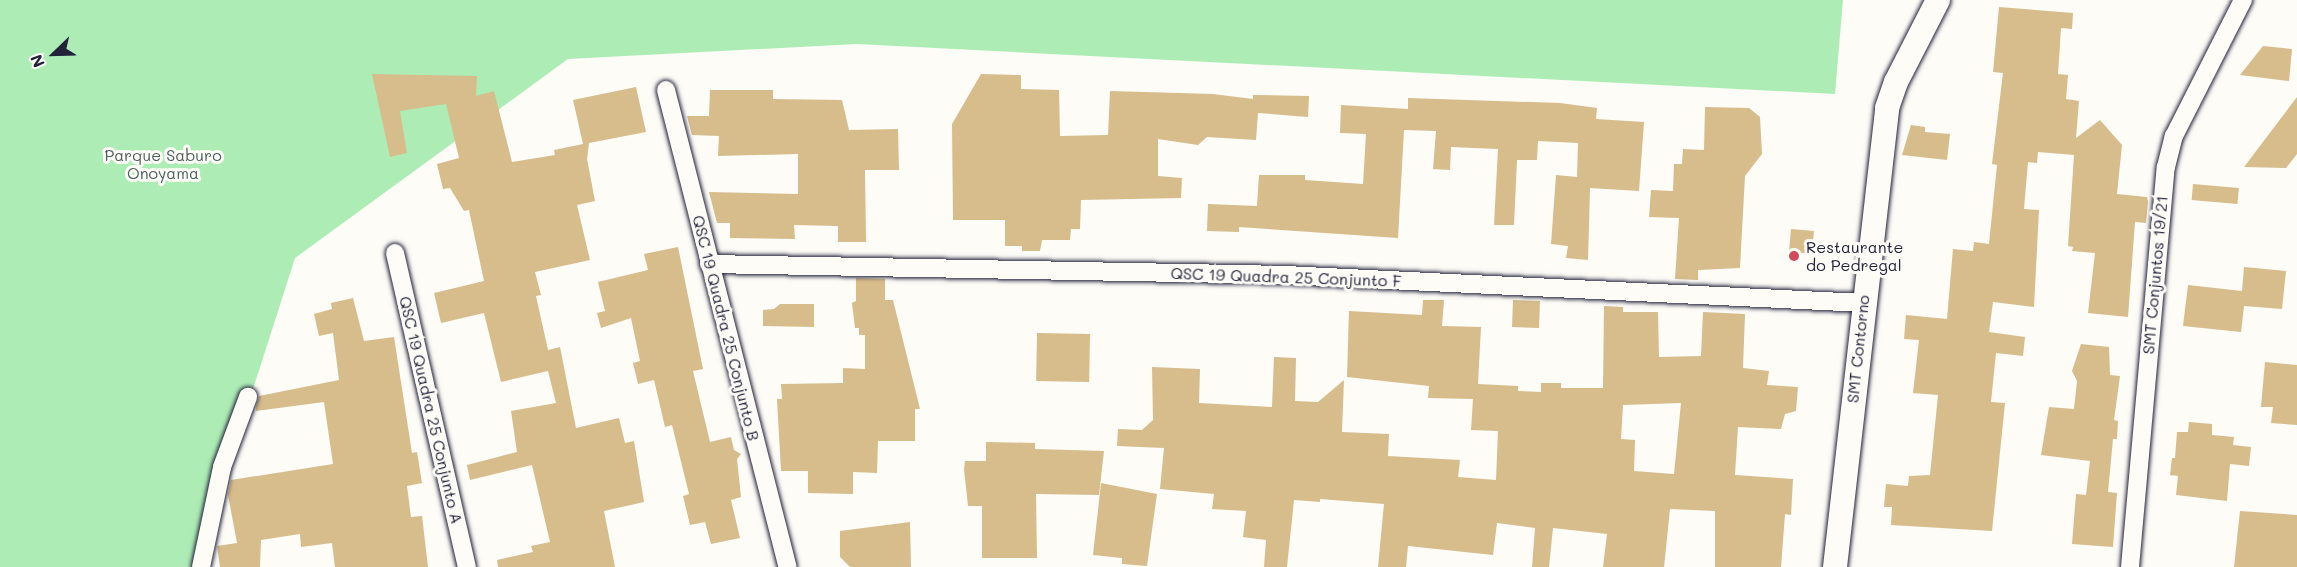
<!DOCTYPE html>
<style>
body{margin:0}
#map{position:relative;width:2297px;height:567px;overflow:hidden;background:#fdfcf7;font-family:Mali,sans-serif}
div>[style]{position:absolute}
[style*='--x']{left:calc(var(--x)*1px);top:calc(var(--y)*1px);width:calc(var(--w)*1px);rotate:calc(var(--a)*1deg)}
.green>*{inset:0;background:#adedb5}
.building>*{inset:0;background:#d7bc8c;transform-origin:0 0}
.roads{filter:drop-shadow(0 0 2px #22223b) drop-shadow(0 0 2px #22223b)}
.minor>*{height:18px;margin:-9px;padding:0 9px;transform-origin:9px;border-radius:9px;background:#fdfcf7}
.tertiary>*{height:24px;margin:-12px;padding:0 12px;transform-origin:12px;border-radius:12px;background:#fdfcf7}
.dots>*{width:16px;height:16px;translate:-50% -50%;box-sizing:border-box;border:3px solid #fdfcf7;border-radius:50%}
span{translate:-50% -50%;white-space:nowrap;text-align:center;line-height:1.15;-webkit-text-stroke:6px #fdfcf7;paint-order:stroke}
.park-label{font-size:16px;color:#4c5f60}
.poi-label{font-size:16px;color:#22223b}
.left{translate:0 -50%;text-align:left}
.street-label{font-size:16px;color:#22223b}
.north{position:absolute;left:24px;top:24px;width:60px;height:60px;-webkit-text-stroke:4px #fdfcf7;paint-order:stroke;rotate:247deg;font-size:16px;font-weight:700;line-height:24px;text-align:center;color:#22223b}
.north::after{content:'';display:block;margin:auto;width:21px;height:27px;background:#22223b;clip-path:polygon(50% 0,100% 100%,50% 72%,0 100%)}
</style>
<div id="map">
<div class="green">
<i style="clip-path:polygon(0 0,1843px 0,1835px 94px,857px 44px,568px 59px,295px 258px,196px 567px,0 567px)"></i>
</div>
<div class="building">
<i style="clip-path:polygon(1999px 7px,2073px 13px,2072px 29px,2061px 28px,2058px 74px,2068px 75px,2066px 99px,2079px 101px,2076px 138px,2100px 120px,2122px 145px,2117px 194px,2147px 197px,2148px 202px,2146px 223px,2135px 222px,2128px 317px,2088px 313px,2095px 253px,2072px 251px,2073px 247px,2068px 246px,2074px 155px,2038px 152px,2037px 163px,2028px 162px,2024px 209px,2039px 210px,2034px 307px,1993px 302px,1989px 332px,2025px 337px,2023px 356px,1996px 353px,1991px 402px,2005px 403px,1992px 531px,1891px 525px,1892px 507px,1884px 507px,1886px 484px,1908px 486px,1909px 476px,1930px 475px,1938px 395px,1913px 393px,1919px 340px,1904px 339px,1906px 315px,1947px 319px,1953px 249px,1973px 251px,1974px 242px,1989px 244px,1997px 165px,1992px 164px,2003px 73px,1993px 72px)"></i>
<i style="clip-path:polygon(2263px 46px,2292px 49px,2289px 81px,2240px 75px)"></i>
<i style="clip-path:polygon(372px 74px,477px 76px,476px 96px,494px 91px,512px 162px,555px 155px,554px 150px,583px 144px,573px 100px,636px 87px,646px 132px,589px 143px,587px 159px,595px 201px,577px 205px,590px 260px,535px 272px,541px 295px,536px 296px,548px 350px,560px 347px,576px 428px,619px 418px,625px 443px,634px 441px,644px 502px,604px 511px,615px 567px,498px 567px,497px 560px,533px 552px,531px 546px,550px 542px,532px 465px,470px 480px,467px 465px,517px 452px,511px 411px,556px 403px,548px 371px,501px 382px,484px 313px,441px 323px,434px 293px,484px 281px,469px 210px,464px 211px,450px 188px,443px 189px,437px 164px,459px 158px,446px 104px,400px 111px,407px 153px,390px 157px)"></i>
<i style="clip-path:polygon(981px 74px,1021px 75px,1021px 89px,1059px 90px,1060px 136px,1108px 135px,1110px 91px,1213px 94px,1253px 99px,1253px 95px,1309px 96px,1308px 117px,1258px 113px,1256px 140px,1207px 137px,1198px 145px,1158px 139px,1158px 176px,1182px 178px,1181px 198px,1081px 200px,1080px 229px,1071px 229px,1070px 240px,1042px 240px,1040px 251px,1022px 251px,1022px 246px,1005px 246px,1005px 220px,953px 220px,952px 124px)"></i>
<i style="clip-path:polygon(710px 90px,773px 90px,773px 99px,842px 100px,849px 130px,898px 129px,899px 170px,865px 170px,866px 242px,838px 242px,838px 226px,794px 225px,795px 239px,730px 238px,730px 223px,717px 223px,709px 192px,798px 194px,798px 154px,718px 156px,719px 136px,692px 135px,687px 116px,709px 116px)"></i>
<i style="clip-path:polygon(2297px 97px,2297px 154px,2286px 168px,2244px 167px)"></i>
<i style="clip-path:polygon(1408px 98px,1560px 103px,1597px 108px,1596px 119px,1644px 122px,1639px 191px,1590px 188px,1588px 260px,1566px 258px,1568px 246px,1551px 244px,1556px 175px,1577px 177px,1578px 143px,1538px 141px,1537px 160px,1517px 160px,1514px 225px,1494px 225px,1498px 149px,1451px 147px,1450px 170px,1433px 169px,1436px 131px,1404px 130px,1398px 238px,1239px 227px,1239px 232px,1207px 231px,1208px 204px,1257px 206px,1259px 175px,1305px 175px,1305px 180px,1363px 184px,1366px 134px,1340px 133px,1341px 105px,1408px 109px)"></i>
<i style="clip-path:polygon(1705px 107px,1749px 108px,1760px 117px,1762px 154px,1745px 176px,1740px 268px,1698px 270px,1698px 280px,1675px 279px,1679px 218px,1649px 217px,1651px 190px,1673px 191px,1674px 164px,1682px 164px,1683px 149px,1704px 150px)"></i>
<i style="clip-path:polygon(1911px 125px,1925px 127px,1925px 132px,1950px 134px,1947px 160px,1902px 155px)"></i>
<i style="left:2193px;top:184px;width:46px;height:16px;rotate:5deg"></i>
<i style="left:1791px;top:229px;width:23px;height:23px;rotate:5deg"></i>
<i style="clip-path:polygon(678px 247px,703px 369px,693px 371px,710px 442px,731px 437px,734px 450px,741px 454px,737px 459px,741px 497px,731px 500px,740px 538px,711px 544px,705px 522px,690px 525px,683px 496px,689px 494px,672px 425px,665px 427px,654px 380px,638px 384px,633px 363px,640px 361px,631px 318px,601px 328px,597px 313px,605px 311px,598px 282px,648px 270px,644px 254px)"></i>
<i style="clip-path:polygon(2244px 267px,2286px 271px,2282px 309px,2244px 306px,2241px 332px,2183px 326px,2188px 285px,2242px 291px)"></i>
<i style="clip-path:polygon(856px 278px,885px 279px,885px 300px,893px 300px,920px 409px,915px 409px,915px 441px,878px 441px,877px 473px,853px 472px,853px 494px,808px 493px,808px 471px,781px 471px,777px 399px,782px 399px,781px 384px,843px 383px,843px 368px,865px 369px,865px 335px,859px 335px,859px 328px,855px 328px,852px 303px,856px 301px)"></i>
<i style="clip-path:polygon(353px 298px,364px 341px,394px 337px,412px 453px,417px 452px,422px 483px,407px 486px,411px 517px,422px 516px,428px 567px,335px 567px,332px 543px,301px 547px,300px 534px,261px 540px,260px 567px,220px 567px,217px 546px,237px 543px,228px 495px,231px 480px,333px 464px,324px 402px,256px 411px,256px 408px,259px 396px,339px 380px,333px 333px,319px 336px,314px 314px,332px 309px,331px 303px)"></i>
<i style="clip-path:polygon(evenodd,1423px 300px,1444px 300px,1442px 326px,1481px 327px,1478px 384px,1518px 386px,1518px 391px,1541px 392px,1541px 383px,1561px 383px,1561px 388px,1603px 388px,1604px 306px,1623px 307px,1623px 312px,1658px 312px,1659px 357px,1701px 356px,1703px 312px,1745px 314px,1743px 368px,1769px 371px,1767px 385px,1798px 387px,1796px 411px,1785px 414px,1781px 429px,1738px 427px,1735px 475px,1793px 479px,1791px 515px,1785px 514px,1781px 567px,1715px 567px,1715px 511px,1670px 509px,1664px 567px,1603px 567px,1607px 534px,1553px 528px,1549px 567px,1532px 567px,1535px 528px,1497px 523px,1493px 555px,1408px 546px,1406px 567px,1378px 567px,1384px 504px,1320px 499px,1320px 502px,1294px 500px,1287px 567px,1264px 567px,1266px 540px,1243px 537px,1246px 511px,1212px 509px,1214px 494px,1160px 489px,1164px 448px,1117px 446px,1118px 429px,1142px 430px,1153px 420px,1152px 367px,1200px 369px,1199px 403px,1272px 407px,1274px 357px,1296px 358px,1295px 401px,1318px 402px,1344px 380px,1342px 432px,1389px 434px,1388px 456px,1460px 460px,1458px 477px,1496px 480px,1498px 431px,1471px 430px,1473px 399px,1428px 398px,1429px 386px,1347px 377px,1349px 311px,1422px 315px,1423px 300px,1681px 403px,1674px 474px,1634px 471px,1635px 440px,1621px 439px,1623px 405px,1681px 403px)"></i>
<i style="left:1513px;top:300px;width:27px;height:27px;rotate:2deg"></i>
<i style="clip-path:polygon(780px 304px,814px 304px,814px 327px,763px 326px,763px 310px,774px 309px)"></i>
<i style="left:1037px;top:333px;width:53px;height:48px;rotate:1deg"></i>
<i style="clip-path:polygon(2081px 344px,2109px 347px,2110px 375px,2120px 376px,2114px 420px,2118px 421px,2117px 439px,2113px 439px,2108px 492px,2117px 493px,2113px 547px,2072px 544px,2076px 494px,2086px 495px,2090px 461px,2041px 455px,2049px 407px,2074px 409px,2077px 381px,2072px 371px)"></i>
<i style="clip-path:polygon(2265px 362px,2297px 365px,2297px 425px,2271px 423px,2273px 407px,2261px 407px)"></i>
<i style="clip-path:polygon(2189px 422px,2212px 424px,2212px 435px,2234px 437px,2233px 445px,2251px 447px,2249px 466px,2230px 464px,2227px 501px,2176px 495px,2178px 476px,2170px 475px,2172px 458px,2175px 458px,2177px 432px,2188px 432px)"></i>
<i style="clip-path:polygon(986px 442px,1035px 443px,1035px 449px,1104px 451px,1099px 495px,1036px 494px,1037px 558px,982px 558px,982px 506px,968px 506px,964px 469px,965px 461px,986px 461px)"></i>
<i style="clip-path:polygon(1101px 483px,1157px 494px,1147px 566px,1122px 564px,1122px 558px,1093px 555px)"></i>
<i style="clip-path:polygon(2240px 511px,2297px 515px,2297px 567px,2234px 567px)"></i>
<i style="clip-path:polygon(910px 522px,911px 567px,850px 567px,840px 557px,840px 531px)"></i>
</div>
<div class="roads">
<div class="minor">
<i style="--x:666;--y:90;--w:492;--a:75.7"></i>
<i style="--x:395;--y:253;--w:322;--a:77.1"></i>
<i style="--x:709;--y:264;--w:576;--a:1.09"></i>
<i style="--x:1285;--y:275;--w:579;--a:2.77"></i>
<i style="--x:201;--y:567;--w:102;--a:-78.1"></i>
<i style="--x:222;--y:467;--w:75;--a:-69.6"></i>
<i style="--x:2130;--y:567;--w:402;--a:-84.9"></i>
<i style="--x:2166;--y:167;--w:32;--a:-76"></i>
<i style="--x:2174;--y:136;--w:153;--a:-63.1"></i>
</div>
<div class="tertiary">
<i style="--x:1835;--y:567;--w:462;--a:-83.5"></i>
<i style="--x:1887;--y:108;--w:28;--a:-71"></i>
<i style="--x:1896;--y:82;--w:92;--a:-62.9"></i>
</div>
</div>
<div class="dots">
<i style="left:1794px;top:256px;background:#d1495b"></i>
</div>
<div class="park-label">
<span style="left:163px;top:164px">Parque Saburo<br>Onoyama</span>
</div>
<div class="poi-label">
<span class="left" style="left:1806px;top:256px">Restaurante<br>do Pedregal</span>
</div>
<div class="street-label">
<span style="left:2155px;top:275px;rotate:-85deg">SMT Conjuntos 19/21</span>
<span style="left:1286px;top:277px;rotate:2deg">QSC 19 Quadra 25 Conjunto F</span>
<span style="left:726px;top:328px;rotate:76deg">QSC 19 Quadra 25 Conjunto B</span>
<span style="left:1858px;top:349px;rotate:-84deg">SMT Contorno</span>
<span style="left:431px;top:410px;rotate:77deg">QSC 19 Quadra 25 Conjunto A</span>
</div>
<div class="north">N</div>
</div>
